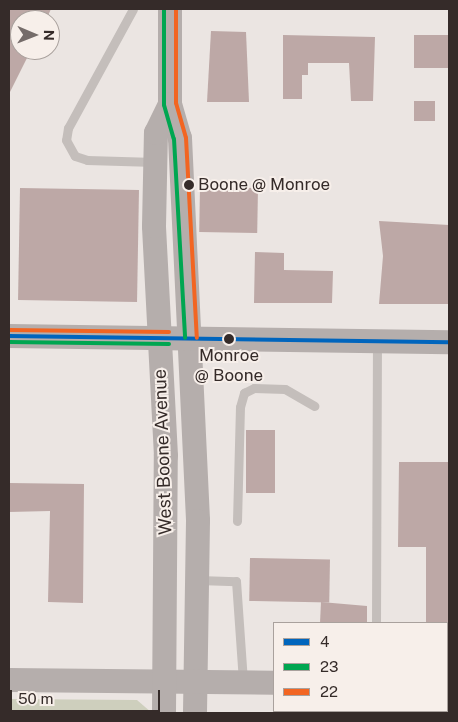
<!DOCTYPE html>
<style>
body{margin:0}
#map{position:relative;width:458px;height:722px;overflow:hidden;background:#ebe5e2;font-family:"Public Sans",sans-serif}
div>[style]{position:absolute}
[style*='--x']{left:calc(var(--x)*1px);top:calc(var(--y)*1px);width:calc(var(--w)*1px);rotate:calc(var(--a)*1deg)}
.green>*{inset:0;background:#cecfbd}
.building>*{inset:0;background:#bda8a6;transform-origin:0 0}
.lane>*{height:9px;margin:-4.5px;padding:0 4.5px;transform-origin:4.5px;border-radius:4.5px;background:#c4bebb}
.secondary>*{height:24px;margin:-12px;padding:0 12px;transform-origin:12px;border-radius:12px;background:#b5aeac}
.bus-1>*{height:4px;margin:-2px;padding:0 2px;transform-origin:2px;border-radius:2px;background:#0065bd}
.bus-2>*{height:4px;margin:-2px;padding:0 2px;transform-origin:2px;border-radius:2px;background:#00a651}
.bus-3>*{height:4px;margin:-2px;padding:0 2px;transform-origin:2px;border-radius:2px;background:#f26522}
.dots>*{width:14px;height:14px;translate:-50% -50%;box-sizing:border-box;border:2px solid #f7efea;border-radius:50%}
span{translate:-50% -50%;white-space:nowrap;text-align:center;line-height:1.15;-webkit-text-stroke:4px #f7efea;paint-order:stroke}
.bus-label{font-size:17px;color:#352b29}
.left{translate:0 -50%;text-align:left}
.street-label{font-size:18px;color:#352b29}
.frame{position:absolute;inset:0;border:10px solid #352b29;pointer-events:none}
.legend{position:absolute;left:273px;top:622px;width:175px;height:90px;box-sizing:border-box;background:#f7efea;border:1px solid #a9a19d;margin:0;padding:6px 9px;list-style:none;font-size:15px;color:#352b29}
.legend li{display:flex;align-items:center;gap:10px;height:25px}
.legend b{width:25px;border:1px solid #a9a19d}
.north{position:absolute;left:10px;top:10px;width:50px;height:50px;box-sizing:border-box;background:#f7efea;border:1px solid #a9a19d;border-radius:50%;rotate:91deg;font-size:14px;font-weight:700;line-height:20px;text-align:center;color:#352b29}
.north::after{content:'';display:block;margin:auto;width:18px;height:22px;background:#756c6a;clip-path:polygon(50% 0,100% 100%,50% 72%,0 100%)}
.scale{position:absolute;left:10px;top:690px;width:150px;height:22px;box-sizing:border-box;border:2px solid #352b29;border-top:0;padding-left:6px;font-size:15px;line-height:18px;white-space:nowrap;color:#352b29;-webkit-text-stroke:4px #f7efea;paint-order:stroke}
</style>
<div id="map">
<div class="green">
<i style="clip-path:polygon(9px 699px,137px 700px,152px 713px,9px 713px)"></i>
</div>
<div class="building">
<i style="clip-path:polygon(9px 9px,51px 9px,46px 20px,20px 20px,20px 50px,31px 50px,9px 94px)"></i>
<i style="clip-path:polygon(211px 31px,246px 32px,249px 102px,207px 102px)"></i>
<i style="clip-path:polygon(283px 35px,375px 37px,373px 101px,351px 101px,349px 63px,308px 63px,308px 75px,302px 75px,302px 99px,283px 99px)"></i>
<i style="left:414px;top:35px;width:35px;height:33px"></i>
<i style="left:414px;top:101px;width:21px;height:20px"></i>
<i style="left:200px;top:187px;width:58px;height:45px;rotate:1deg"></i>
<i style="left:20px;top:188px;width:119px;height:112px;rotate:1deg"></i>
<i style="clip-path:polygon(379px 221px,449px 225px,449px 304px,379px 304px,383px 256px)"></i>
<i style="clip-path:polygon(255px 252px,284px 253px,284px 270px,333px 271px,332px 303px,254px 303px)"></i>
<i style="left:246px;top:430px;width:29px;height:63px"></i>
<i style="clip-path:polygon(399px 462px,449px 462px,449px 623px,426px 623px,426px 547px,398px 547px)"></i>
<i style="clip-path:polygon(9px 483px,84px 484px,83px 603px,48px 602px,50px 511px,9px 512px)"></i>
<i style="left:250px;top:558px;width:80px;height:43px;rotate:1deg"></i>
<i style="clip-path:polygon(321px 602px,367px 606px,367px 623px,320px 623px)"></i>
</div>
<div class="lane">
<i style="--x:133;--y:9;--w:136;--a:118.6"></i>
<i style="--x:68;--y:128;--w:12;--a:99"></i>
<i style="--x:66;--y:140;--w:18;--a:61"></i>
<i style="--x:75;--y:156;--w:13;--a:18"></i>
<i style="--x:87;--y:160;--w:68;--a:1.7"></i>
<i style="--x:237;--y:521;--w:114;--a:-88.5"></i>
<i style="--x:240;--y:407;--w:15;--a:-74"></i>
<i style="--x:244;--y:393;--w:11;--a:-27"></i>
<i style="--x:254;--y:388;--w:31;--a:2"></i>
<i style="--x:285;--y:389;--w:34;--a:30"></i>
<i style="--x:198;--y:580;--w:38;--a:2"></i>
<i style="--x:236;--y:581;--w:101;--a:86"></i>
<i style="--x:376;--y:623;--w:281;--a:-89.8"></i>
</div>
<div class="secondary">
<i style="--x:170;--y:9;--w:95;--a:90"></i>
<i style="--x:170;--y:104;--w:35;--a:74"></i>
<i style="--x:180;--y:138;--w:383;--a:87.3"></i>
<i style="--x:198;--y:521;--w:192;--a:90.9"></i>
<i style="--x:9;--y:336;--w:440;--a:0.8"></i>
<i style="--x:9;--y:680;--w:265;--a:0.6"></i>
<i style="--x:397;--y:711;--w:5;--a:22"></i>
<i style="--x:164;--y:713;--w:257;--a:-89.6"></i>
<i style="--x:166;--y:456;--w:230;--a:-93"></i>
<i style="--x:154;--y:226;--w:93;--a:-88.8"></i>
<i style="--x:156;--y:133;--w:32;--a:-64"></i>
</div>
<div class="bus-1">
<i style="--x:9;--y:336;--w:440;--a:0.8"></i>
</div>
<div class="bus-2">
<i style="--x:164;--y:9;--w:96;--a:90"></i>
<i style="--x:164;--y:105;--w:35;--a:74"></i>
<i style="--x:174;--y:139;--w:199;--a:86.8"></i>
<i style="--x:9;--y:342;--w:160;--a:0.7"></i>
</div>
<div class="bus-3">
<i style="--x:176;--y:9;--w:94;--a:90"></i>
<i style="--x:176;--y:103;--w:36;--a:74"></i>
<i style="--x:186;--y:138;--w:200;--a:86.9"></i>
<i style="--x:9;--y:330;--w:160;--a:0.7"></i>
</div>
<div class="dots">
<i style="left:189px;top:185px;background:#352b29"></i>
<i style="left:229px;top:339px;background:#352b29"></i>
</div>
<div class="bus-label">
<span class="left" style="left:198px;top:185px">Boone @ Monroe</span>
<span style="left:229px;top:366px">Monroe<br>@ Boone</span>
</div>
<div class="street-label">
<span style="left:163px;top:452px;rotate:-92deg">West Boone Avenue</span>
</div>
<div class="frame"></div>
<ul class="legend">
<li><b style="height:6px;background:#0065bd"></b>4</li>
<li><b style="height:6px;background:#00a651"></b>23</li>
<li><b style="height:6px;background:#f26522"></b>22</li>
</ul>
<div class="north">N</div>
<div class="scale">50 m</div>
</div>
